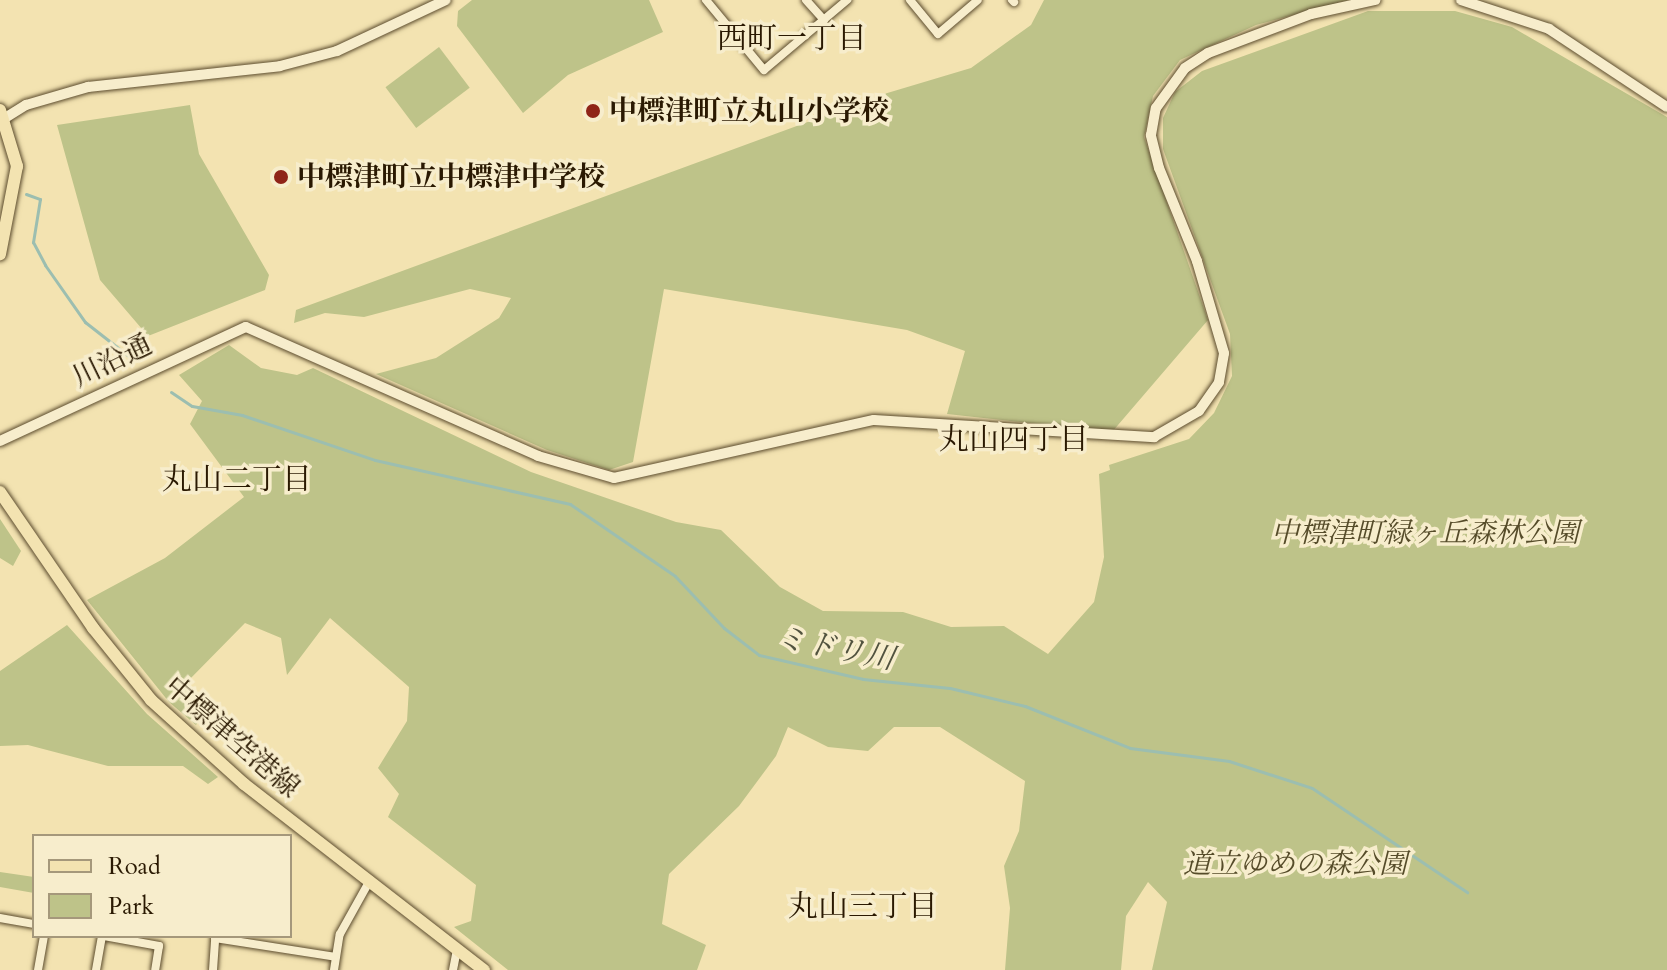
<!DOCTYPE html>
<meta charset="utf-8">
<style>
body{margin:0}
#map{position:relative;width:1667px;height:970px;overflow:hidden;background:#f3e3b1;font-family:Cardo,"Noto Serif JP",serif}
div>[style]{position:absolute}
[style*='--x']{left:calc(var(--x)*1px);top:calc(var(--y)*1px);width:calc(var(--w)*1px);rotate:calc(var(--a)*1deg)}
.green>*{inset:0;background:#bec389;transform-origin:0 0}
.stream>*{height:3px;margin:-1.5px;padding:0 1.5px;transform-origin:1.5px;border-radius:1.5px;background:#9cbeb0}
.roads{filter:drop-shadow(0 0 2px #5c4c2e) drop-shadow(0 0 2px #5c4c2e)}
.minor>*{height:8px;margin:-4px;padding:0 4px;transform-origin:4px;border-radius:4px;background:#f7edcc}
.tertiary>*{height:10px;margin:-5px;padding:0 5px;transform-origin:5px;border-radius:5px;background:#f7edcc}
.primary>*{height:12px;margin:-6px;padding:0 6px;transform-origin:6px;border-radius:6px;background:#f3e3b1}
.dots>*{width:22px;height:22px;translate:-50% -50%;box-sizing:border-box;border:4px solid #f7edcc;border-radius:50%}
span{translate:-50% -50%;white-space:nowrap;text-align:center;line-height:1.15;-webkit-text-stroke:7px #f7edcc;paint-order:stroke}
.poi-label{font-size:28px;color:#2a1902;font-weight:700}
.left{translate:0 -50%;text-align:left}
.street-label{font-size:28px;color:#2a1902}
.park-label{font-size:28px;color:#564c2a;font-style:italic}
.neighbourhood-label{font-size:30px;color:#2a1902}
.water-label{font-size:30px;color:#52533f;font-style:italic}
.legend{position:absolute;left:32px;top:834px;width:260px;height:104px;box-sizing:border-box;background:#f7edcc;border:2px solid #a5987b;margin:0;padding:10px 14px;list-style:none;font-size:24px;color:#2a1902}
.legend li{display:flex;align-items:center;gap:16px;height:40px}
.legend b{width:40px;border:2px solid #a5987b}
</style>
<div id="map">
<div class="green">
<i style="clip-path:polygon(472px 0,649px 0,663px 32px,568px 75px,523px 113px,457px 26px,458px 11px)"></i>
<i style="clip-path:polygon(1044px 0,1349px 0,1256px 25px,1180px 60px,1153px 96px,1144px 137px,1208px 320px,1112px 432px,947px 414px,965px 351px,907px 330px,664px 289px,633px 462px,609px 470px,547px 450px,376px 374px,436px 358px,499px 318px,511px 298px,470px 289px,364px 317px,325px 313px,294px 323px,296px 310px,884px 94px,971px 68px,1031px 25px)"></i>
<i style="clip-path:polygon(1368px 11px,1455px 11px,1512px 27px,1667px 117px,1667px 970px,1152px 970px,1167px 902px,1148px 882px,1126px 916px,1121px 970px,1005px 970px,1010px 908px,1004px 866px,1019px 831px,1025px 781px,940px 727px,894px 727px,868px 751px,828px 747px,788px 727px,776px 756px,739px 806px,669px 874px,662px 924px,706px 945px,697px 970px,508px 970px,454px 927px,471px 921px,476px 885px,388px 817px,399px 794px,378px 768px,407px 721px,409px 687px,330px 618px,287px 675px,281px 638px,245px 623px,187px 682px,207px 707px,196px 725px,169px 702px,87px 600px,165px 558px,244px 497px,190px 424px,202px 401px,179px 375px,229px 345px,261px 368px,297px 375px,313px 368px,531px 472px,676px 522px,721px 530px,780px 587px,823px 611px,903px 612px,951px 627px,1004px 626px,1048px 654px,1094px 602px,1104px 557px,1099px 474px,1110px 470px,1109px 465px,1189px 439px,1214px 413px,1232px 376px,1230px 334px,1163px 149px,1163px 118px,1175px 92px,1202px 71px)"></i>
<i style="left:439px;top:47px;width:51px;height:67px;rotate:53deg"></i>
<i style="clip-path:polygon(190px 105px,199px 154px,269px 275px,265px 290px,148px 336px,100px 280px,57px 125px)"></i>
<i style="clip-path:polygon(0 519px,21px 551px,13px 566px,0 558px)"></i>
<i style="clip-path:polygon(67px 625px,147px 714px,218px 777px,208px 784px,183px 766px,108px 766px,28px 745px,0 746px,0 671px)"></i>
<i style="clip-path:polygon(0 872px,34px 877px,34px 893px,0 887px)"></i>
</div>
<div class="stream">
<i style="--x:26;--y:194;--w:15;--a:20"></i>
<i style="--x:40;--y:199;--w:44;--a:99.2"></i>
<i style="--x:33;--y:242;--w:26;--a:62"></i>
<i style="--x:45;--y:265;--w:70;--a:54.9"></i>
<i style="--x:85;--y:322;--w:58;--a:38"></i>
<i style="--x:171;--y:392;--w:25;--a:34"></i>
<i style="--x:192;--y:406;--w:51;--a:10.2"></i>
<i style="--x:242;--y:415;--w:140;--a:18.7"></i>
<i style="--x:375;--y:460;--w:200;--a:12.7"></i>
<i style="--x:570;--y:504;--w:127;--a:34.4"></i>
<i style="--x:675;--y:576;--w:71;--a:46.7"></i>
<i style="--x:724;--y:628;--w:44;--a:37.6"></i>
<i style="--x:759;--y:655;--w:107;--a:13"></i>
<i style="--x:863;--y:679;--w:87;--a:5.9"></i>
<i style="--x:950;--y:688;--w:77;--a:13.5"></i>
<i style="--x:1025;--y:706;--w:113;--a:21.8"></i>
<i style="--x:1130;--y:748;--w:100;--a:7.5"></i>
<i style="--x:1229;--y:761;--w:87;--a:18"></i>
<i style="--x:1312;--y:788;--w:187;--a:33.9"></i>
</div>
<div class="roads">
<div class="minor">
<i style="--x:706;--y:0;--w:91;--a:50.4"></i>
<i style="--x:764;--y:70;--w:109;--a:-40.1"></i>
<i style="--x:806;--y:0;--w:27;--a:48"></i>
<i style="--x:910;--y:0;--w:44;--a:50.5"></i>
<i style="--x:938;--y:34;--w:52;--a:-40.4"></i>
<i style="--x:1012;--y:0;--w:3;--a:45"></i>
<i style="--x:0;--y:918;--w:35;--a:10"></i>
<i style="--x:104;--y:936;--w:56;--a:10.3"></i>
<i style="--x:159;--y:946;--w:24;--a:99"></i>
<i style="--x:38;--y:970;--w:35;--a:-80"></i>
<i style="--x:96;--y:970;--w:35;--a:-80"></i>
<i style="--x:213;--y:970;--w:32;--a:-86"></i>
<i style="--x:215;--y:938;--w:122;--a:8.9"></i>
<i style="--x:334;--y:970;--w:36;--a:-81"></i>
<i style="--x:340;--y:934;--w:62;--a:-60.9"></i>
<i style="--x:453;--y:970;--w:21;--a:-79"></i>
</div>
<div class="tertiary">
<i style="--x:1461;--y:0;--w:93;--a:18.2"></i>
<i style="--x:1549;--y:29;--w:141;--a:33.5"></i>
<i style="--x:5;--y:118;--w:25;--a:-32"></i>
<i style="--x:26;--y:105;--w:65;--a:-16.2"></i>
<i style="--x:88;--y:87;--w:193;--a:-6.2"></i>
<i style="--x:280;--y:66;--w:59;--a:-14.7"></i>
<i style="--x:337;--y:51;--w:120;--a:-25.1"></i>
<i style="--x:0;--y:441;--w:271;--a:-24.9"></i>
<i style="--x:246;--y:327;--w:319;--a:23.8"></i>
<i style="--x:538;--y:456;--w:79;--a:16.1"></i>
<i style="--x:614;--y:478;--w:266;--a:-12.6"></i>
<i style="--x:874;--y:420;--w:281;--a:3.5"></i>
<i style="--x:1154;--y:437;--w:52;--a:-30"></i>
<i style="--x:1199;--y:411;--w:35;--a:-55"></i>
<i style="--x:1219;--y:382;--w:29;--a:-80"></i>
<i style="--x:1224;--y:353;--w:96;--a:-106.4"></i>
<i style="--x:1197;--y:261;--w:100;--a:-112.2"></i>
<i style="--x:1159;--y:168;--w:34;--a:-104"></i>
<i style="--x:1151;--y:135;--w:27;--a:-80"></i>
<i style="--x:1156;--y:108;--w:49;--a:-54.1"></i>
<i style="--x:1185;--y:68;--w:27;--a:-33"></i>
<i style="--x:1208;--y:53;--w:110;--a:-20.7"></i>
<i style="--x:1311;--y:14;--w:66;--a:-12.3"></i>
</div>
<div class="primary">
<i style="--x:0;--y:110;--w:59;--a:73.1"></i>
<i style="--x:17;--y:166;--w:90;--a:100.9"></i>
<i style="--x:0;--y:492;--w:165;--a:55.6"></i>
<i style="--x:93;--y:628;--w:92;--a:51.1"></i>
<i style="--x:151;--y:700;--w:125;--a:42.1"></i>
<i style="--x:244;--y:784;--w:304;--a:37.8"></i>
</div>
</div>
<div class="dots">
<i style="left:593px;top:111px;background:#8f2418"></i>
<i style="left:281px;top:177px;background:#8f2418"></i>
</div>
<div class="poi-label">
<span class="left" style="left:609px;top:111px">中標津町立丸山小学校</span>
<span class="left" style="left:297px;top:177px">中標津町立中標津中学校</span>
</div>
<div class="street-label">
<span style="left:112px;top:361px;rotate:-26deg">川沿通</span>
<span style="left:232px;top:737px;rotate:41deg">中標津空港線</span>
</div>
<div class="park-label">
<span style="left:1425px;top:533px">中標津町緑ヶ丘森林公園</span>
<span style="left:1295px;top:864px">道立ゆめの森公園</span>
</div>
<div class="neighbourhood-label">
<span style="left:792px;top:39px">西町一丁目</span>
<span style="left:1014px;top:440px">丸山四丁目</span>
<span style="left:237px;top:480px">丸山二丁目</span>
<span style="left:863px;top:907px">丸山三丁目</span>
</div>
<div class="water-label">
<span style="left:835px;top:649px;rotate:11deg">ミドリ川</span>
</div>
<ul class="legend">
<li><b style="height:10px;background:#f3e3b1"></b>Road</li>
<li><b style="height:22px;background:#bec389"></b>Park</li>
</ul>
</div>
